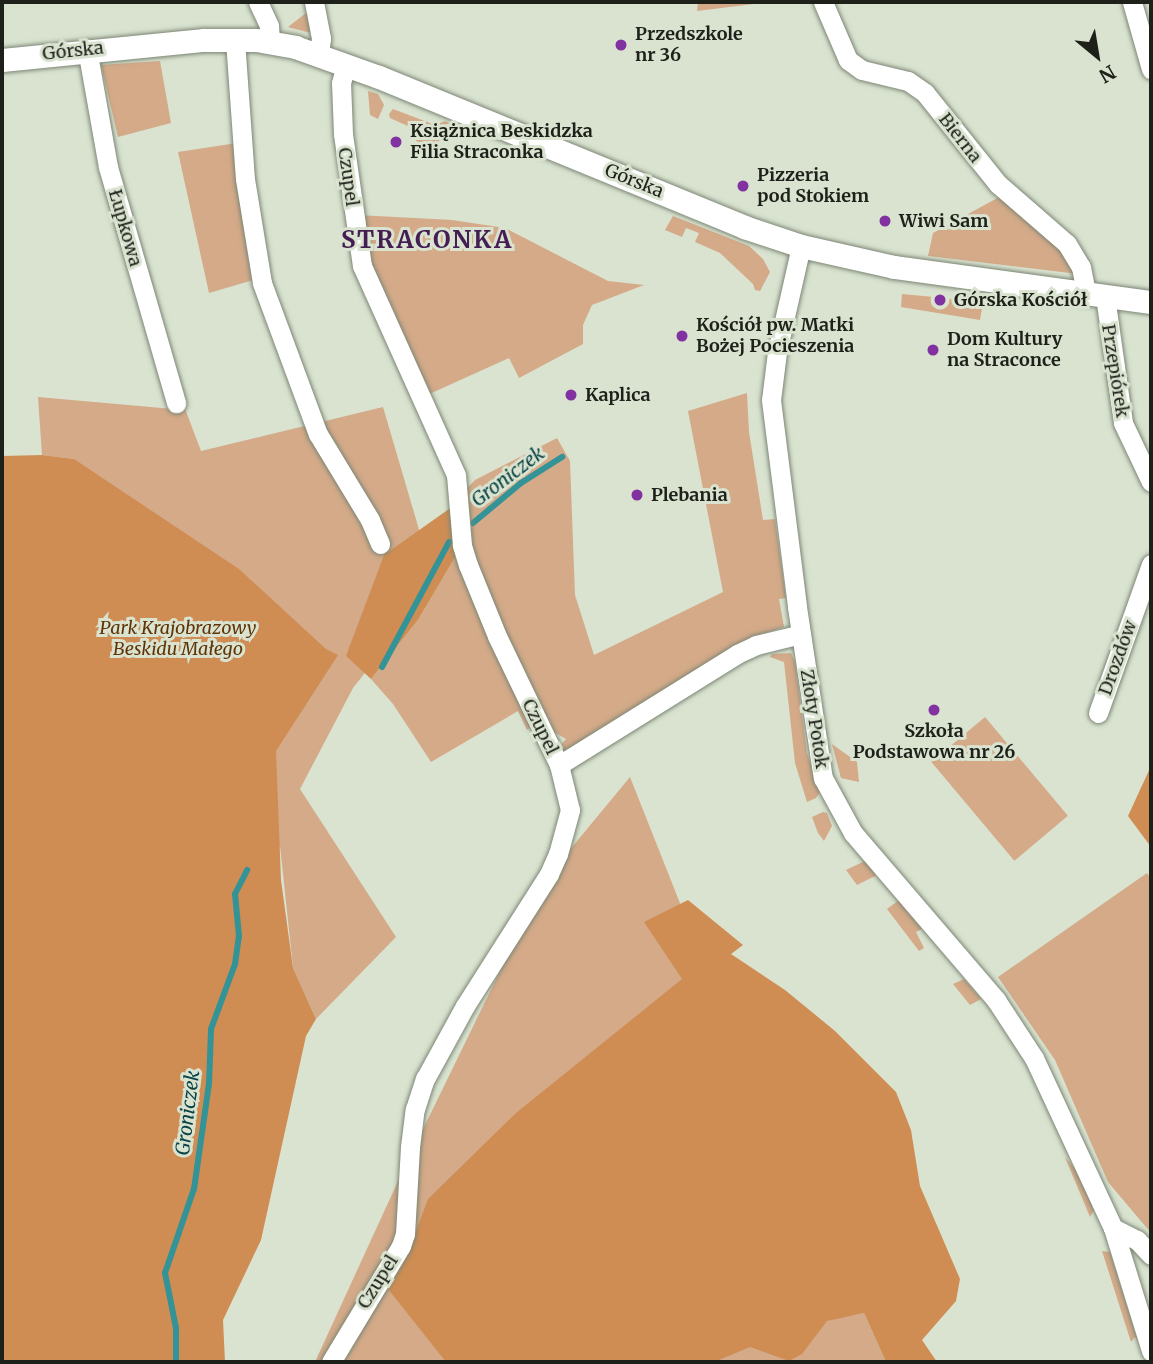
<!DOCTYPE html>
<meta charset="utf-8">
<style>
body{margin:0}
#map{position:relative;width:1153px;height:1364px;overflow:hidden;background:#d9e3d0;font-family:Merriweather,serif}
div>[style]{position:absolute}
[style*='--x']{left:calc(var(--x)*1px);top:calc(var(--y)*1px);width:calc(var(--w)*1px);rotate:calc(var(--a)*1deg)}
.green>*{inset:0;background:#d4aa89;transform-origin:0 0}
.forest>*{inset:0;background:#cf8d54}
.stream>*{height:6px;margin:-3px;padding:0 3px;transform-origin:3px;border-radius:3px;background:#339397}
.roads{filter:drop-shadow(0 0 2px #7d8675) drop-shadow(0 0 2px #7d8675)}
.minor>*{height:19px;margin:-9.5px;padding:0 9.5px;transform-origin:9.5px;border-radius:9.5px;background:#fff}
.tertiary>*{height:23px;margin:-11.5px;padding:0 11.5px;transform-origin:11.5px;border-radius:11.5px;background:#fff}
.dots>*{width:19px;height:19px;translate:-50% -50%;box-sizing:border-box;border:4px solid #d9e3d0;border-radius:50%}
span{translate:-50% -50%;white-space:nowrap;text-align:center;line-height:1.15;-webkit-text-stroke:6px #d9e3d0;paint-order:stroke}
.poi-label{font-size:18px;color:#1e211a;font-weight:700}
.left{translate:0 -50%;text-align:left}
.street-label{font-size:18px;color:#1e211a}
.park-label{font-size:18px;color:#603406;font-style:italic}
.water-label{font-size:19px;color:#094346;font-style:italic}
.district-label{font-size:24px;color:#441d53;font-weight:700;letter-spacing:2px}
.frame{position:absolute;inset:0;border:4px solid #1e211a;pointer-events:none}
.north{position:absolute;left:1062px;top:21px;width:70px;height:70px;-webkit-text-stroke:5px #d9e3d0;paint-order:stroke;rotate:150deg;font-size:19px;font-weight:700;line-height:28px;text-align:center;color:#1e211a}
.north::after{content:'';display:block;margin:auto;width:24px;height:32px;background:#1e211a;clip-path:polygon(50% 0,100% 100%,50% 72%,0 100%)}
</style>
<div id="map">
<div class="green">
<i style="clip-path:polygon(698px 2px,762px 2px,762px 3px,697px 11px)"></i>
<i style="clip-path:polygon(306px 13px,310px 14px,311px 33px,288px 27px)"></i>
<i style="clip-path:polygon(160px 61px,171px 123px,118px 137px,101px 65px)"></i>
<i style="clip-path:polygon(368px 91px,378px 94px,384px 105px,378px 119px,370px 115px)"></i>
<i style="clip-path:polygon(393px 109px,435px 125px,445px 121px,449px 123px,438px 143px,430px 147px,416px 141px,419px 131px,390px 118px,389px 114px)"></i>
<i style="clip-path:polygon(237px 143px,257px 279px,209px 293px,178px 152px)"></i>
<i style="clip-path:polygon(1003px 195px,1050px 235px,1078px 274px,928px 256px,933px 233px)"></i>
<i style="clip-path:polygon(357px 215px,452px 220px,505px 228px,608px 281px,644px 285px,592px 305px,583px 325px,583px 344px,519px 378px,509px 358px,425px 396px,371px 278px)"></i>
<i style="clip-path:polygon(673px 216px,749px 246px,763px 259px,770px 272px,760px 291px,755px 290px,753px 284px,720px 253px,695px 242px,699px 233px,686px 228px,682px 237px,665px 230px)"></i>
<i style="clip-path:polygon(902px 294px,934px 297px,933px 304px,947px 305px,949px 299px,984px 297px,980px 320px,901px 307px)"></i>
<i style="clip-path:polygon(747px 393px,749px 432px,763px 520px,775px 519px,786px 598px,779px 599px,784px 627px,752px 637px,567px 751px,561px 750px,560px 746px,566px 739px,554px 732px,547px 716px,540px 713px,501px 636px,470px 543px,466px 489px,475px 480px,557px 438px,570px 461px,575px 595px,594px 655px,723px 592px,688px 411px)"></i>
<i style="clip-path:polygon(38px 397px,173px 409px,184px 406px,201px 451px,383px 407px,435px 584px,353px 688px,300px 789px,396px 937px,316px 1019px,293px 968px,280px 846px,2px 1362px,2px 499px,74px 459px,42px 455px)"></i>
<i style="clip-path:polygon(460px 549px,532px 726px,527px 730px,518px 711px,431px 762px,393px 704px,371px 679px,418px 620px)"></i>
<i style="clip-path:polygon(791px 653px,795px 662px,807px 753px,820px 792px,816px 798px,807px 802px,795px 763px,784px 662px,770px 657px,772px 654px)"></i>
<i style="left:985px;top:717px;width:129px;height:70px;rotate:50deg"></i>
<i style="clip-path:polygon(832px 744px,857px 762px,859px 782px,841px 778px)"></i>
<i style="clip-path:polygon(630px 777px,844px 1317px,864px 1313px,886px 1362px,315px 1362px,405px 1166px,544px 881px)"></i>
<i style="clip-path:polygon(823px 812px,827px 813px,832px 826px,824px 841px,818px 833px,812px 817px)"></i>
<i style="clip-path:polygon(867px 860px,877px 871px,875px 876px,857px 885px,846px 870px)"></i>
<i style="clip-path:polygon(1147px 873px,1151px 879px,1151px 1233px,1108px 1182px,1055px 1060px,998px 977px)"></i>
<i style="clip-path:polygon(899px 900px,922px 929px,916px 932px,924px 948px,919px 951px,887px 909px)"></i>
<i style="clip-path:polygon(964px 979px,981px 999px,970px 1005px,953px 984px)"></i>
<i style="clip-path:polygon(1065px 1157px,1078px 1172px,1094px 1210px,1090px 1217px)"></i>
<i style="clip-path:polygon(1102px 1251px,1110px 1252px,1138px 1341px,1135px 1337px,1131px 1342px)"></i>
</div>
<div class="forest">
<i style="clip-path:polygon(42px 455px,74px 459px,239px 569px,326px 649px,338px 655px,276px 751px,281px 880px,293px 968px,316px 1019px,306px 1036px,261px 1240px,223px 1320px,225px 1362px,2px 1362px,2px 456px)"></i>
<i style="clip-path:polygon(456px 504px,460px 549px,418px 620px,371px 679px,346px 656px,384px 555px)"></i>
<i style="clip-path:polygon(1151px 766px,1151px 847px,1128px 816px)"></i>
<i style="clip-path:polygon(688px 900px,743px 945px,731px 954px,785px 990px,835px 1031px,896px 1092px,911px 1130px,920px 1186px,960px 1279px,956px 1301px,922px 1340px,937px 1362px,886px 1362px,864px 1313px,827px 1321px,802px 1354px,789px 1361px,750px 1347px,714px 1362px,446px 1362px,388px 1289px,406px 1258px,428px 1199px,516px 1113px,682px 979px,644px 922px)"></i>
</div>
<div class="stream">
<i style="--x:473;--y:523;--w:62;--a:-39.8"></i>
<i style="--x:521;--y:483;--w:49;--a:-32.4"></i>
<i style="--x:382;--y:667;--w:142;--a:-61.8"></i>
<i style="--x:176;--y:1362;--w:34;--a:-90"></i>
<i style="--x:176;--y:1328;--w:56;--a:-101.3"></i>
<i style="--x:165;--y:1273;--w:89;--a:-71"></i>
<i style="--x:194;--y:1189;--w:106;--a:-81.9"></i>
<i style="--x:209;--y:1084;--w:55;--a:-87.9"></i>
<i style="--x:211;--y:1029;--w:69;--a:-69.7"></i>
<i style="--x:235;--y:964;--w:28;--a:-82"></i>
<i style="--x:239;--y:936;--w:42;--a:-95.4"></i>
<i style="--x:235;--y:894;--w:27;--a:-63"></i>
</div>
<div class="roads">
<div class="minor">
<i style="--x:258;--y:2;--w:26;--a:65"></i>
<i style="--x:269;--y:26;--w:16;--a:86"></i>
<i style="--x:314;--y:2;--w:37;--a:79"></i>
<i style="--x:321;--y:38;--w:16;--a:97"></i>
<i style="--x:823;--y:2;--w:63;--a:66.7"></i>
<i style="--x:848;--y:60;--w:17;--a:36"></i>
<i style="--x:862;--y:70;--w:47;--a:13.4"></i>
<i style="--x:908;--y:81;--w:21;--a:35"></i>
<i style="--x:925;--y:93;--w:117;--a:51.3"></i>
<i style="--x:998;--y:184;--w:91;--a:41"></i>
<i style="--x:1067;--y:244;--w:27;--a:59"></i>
<i style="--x:1081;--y:267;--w:26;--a:79"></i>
<i style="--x:1132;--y:2;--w:70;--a:74.2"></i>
<i style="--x:235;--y:40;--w:139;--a:85.9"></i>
<i style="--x:245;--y:179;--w:105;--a:80.7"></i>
<i style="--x:262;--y:283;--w:161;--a:69.7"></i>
<i style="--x:318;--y:434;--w:100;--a:58.8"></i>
<i style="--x:370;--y:520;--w:26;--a:67"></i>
<i style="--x:87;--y:49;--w:120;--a:79.9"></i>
<i style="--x:108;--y:167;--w:246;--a:73.9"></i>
<i style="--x:801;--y:246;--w:109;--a:102.8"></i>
<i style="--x:777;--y:352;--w:48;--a:97.1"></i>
<i style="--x:771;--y:400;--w:209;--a:82.8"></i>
<i style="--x:797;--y:607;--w:173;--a:81.4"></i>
<i style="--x:823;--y:778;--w:63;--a:61.4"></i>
<i style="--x:853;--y:833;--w:220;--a:49.4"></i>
<i style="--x:996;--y:1000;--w:69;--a:56.8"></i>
<i style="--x:1034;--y:1058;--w:187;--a:65.1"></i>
<i style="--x:1113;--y:1228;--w:27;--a:27"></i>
<i style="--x:1137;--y:1240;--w:21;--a:47"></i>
<i style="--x:1105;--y:296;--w:128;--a:81.9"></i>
<i style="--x:1123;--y:423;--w:65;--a:64.6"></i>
<i style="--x:1098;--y:713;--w:158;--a:-70.4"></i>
<i style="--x:559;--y:765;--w:210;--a:-31.9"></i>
<i style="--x:737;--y:654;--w:21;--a:-25"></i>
<i style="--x:756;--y:645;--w:46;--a:-13.7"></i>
<i style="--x:1113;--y:1228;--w:129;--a:72.8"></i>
<i style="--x:331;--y:1362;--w:135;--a:-58.9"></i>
<i style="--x:401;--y:1246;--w:13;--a:-72"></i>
<i style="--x:405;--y:1234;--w:87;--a:-86.7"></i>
<i style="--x:410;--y:1147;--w:38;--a:-83"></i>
<i style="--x:415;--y:1109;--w:32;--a:-72"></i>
<i style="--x:425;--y:1079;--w:83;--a:-61.3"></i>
<i style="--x:465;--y:1006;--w:156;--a:-57.5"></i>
<i style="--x:549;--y:874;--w:22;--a:-66"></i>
<i style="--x:558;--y:854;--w:46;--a:-74.7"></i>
<i style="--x:570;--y:810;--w:46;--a:-103.7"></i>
<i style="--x:559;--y:765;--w:143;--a:-115.7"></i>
<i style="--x:497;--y:636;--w:77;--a:-112.2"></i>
<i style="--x:468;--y:565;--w:21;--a:-107"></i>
<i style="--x:462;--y:545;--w:70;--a:-94.9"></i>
<i style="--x:456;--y:475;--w:229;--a:-114.2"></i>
<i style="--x:362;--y:266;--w:133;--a:-98.2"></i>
<i style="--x:343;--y:134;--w:51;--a:-92.2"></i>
<i style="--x:341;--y:83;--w:20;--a:-75"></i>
</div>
<div class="tertiary">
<i style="--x:2;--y:60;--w:203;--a:-5.7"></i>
<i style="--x:204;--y:40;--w:52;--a:0"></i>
<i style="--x:256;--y:40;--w:40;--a:10"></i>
<i style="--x:295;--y:47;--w:89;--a:19.7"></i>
<i style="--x:379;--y:77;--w:395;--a:22.3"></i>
<i style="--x:744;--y:227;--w:60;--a:18.4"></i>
<i style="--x:801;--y:246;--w:95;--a:12.7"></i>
<i style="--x:894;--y:267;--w:259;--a:7.8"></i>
</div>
</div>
<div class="dots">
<i style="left:621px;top:45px;background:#8231a0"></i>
<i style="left:396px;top:142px;background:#8231a0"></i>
<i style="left:743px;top:186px;background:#8231a0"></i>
<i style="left:885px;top:221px;background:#8231a0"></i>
<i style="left:940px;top:300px;background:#8231a0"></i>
<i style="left:682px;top:336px;background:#8231a0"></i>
<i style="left:933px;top:350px;background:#8231a0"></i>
<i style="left:571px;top:395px;background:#8231a0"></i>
<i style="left:637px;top:495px;background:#8231a0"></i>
<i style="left:934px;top:710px;background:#8231a0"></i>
</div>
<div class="poi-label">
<span class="left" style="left:635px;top:45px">Przedszkole<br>nr 36</span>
<span class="left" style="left:410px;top:142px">Książnica Beskidzka<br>Filia Straconka</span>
<span class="left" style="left:757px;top:186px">Pizzeria<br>pod Stokiem</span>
<span class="left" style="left:899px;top:221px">Wiwi Sam</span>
<span class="left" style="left:954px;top:300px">Górska Kościół</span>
<span class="left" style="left:696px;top:336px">Kościół pw. Matki<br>Bożej Pocieszenia</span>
<span class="left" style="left:947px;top:350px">Dom Kultury<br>na Straconce</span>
<span class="left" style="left:585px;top:395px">Kaplica</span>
<span class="left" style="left:651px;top:495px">Plebania</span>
<span style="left:934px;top:742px">Szkoła<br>Podstawowa nr 26</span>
</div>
<div class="street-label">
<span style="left:73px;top:51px;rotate:-6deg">Górska</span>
<span style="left:960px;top:138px;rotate:52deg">Bierna</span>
<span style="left:348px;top:177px;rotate:82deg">Czupel</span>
<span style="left:634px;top:181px;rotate:22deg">Górska</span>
<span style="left:125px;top:228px;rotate:74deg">Łupkowa</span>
<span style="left:1115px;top:371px;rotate:81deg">Przepiórek</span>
<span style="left:1118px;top:658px;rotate:-70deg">Drozdów</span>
<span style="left:814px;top:719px;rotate:81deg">Złoty Potok</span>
<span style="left:540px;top:727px;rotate:64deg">Czupel</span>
<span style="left:378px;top:1282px;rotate:-58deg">Czupel</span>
</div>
<div class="park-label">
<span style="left:178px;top:639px">Park Krajobrazowy<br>Beskidu Małego</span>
</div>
<div class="water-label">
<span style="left:508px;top:477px;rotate:-37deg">Groniczek</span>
<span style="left:188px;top:1113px;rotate:-83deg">Groniczek</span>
</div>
<div class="district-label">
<span style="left:427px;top:240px">STRACONKA</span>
</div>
<div class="frame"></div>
<div class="north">N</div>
</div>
